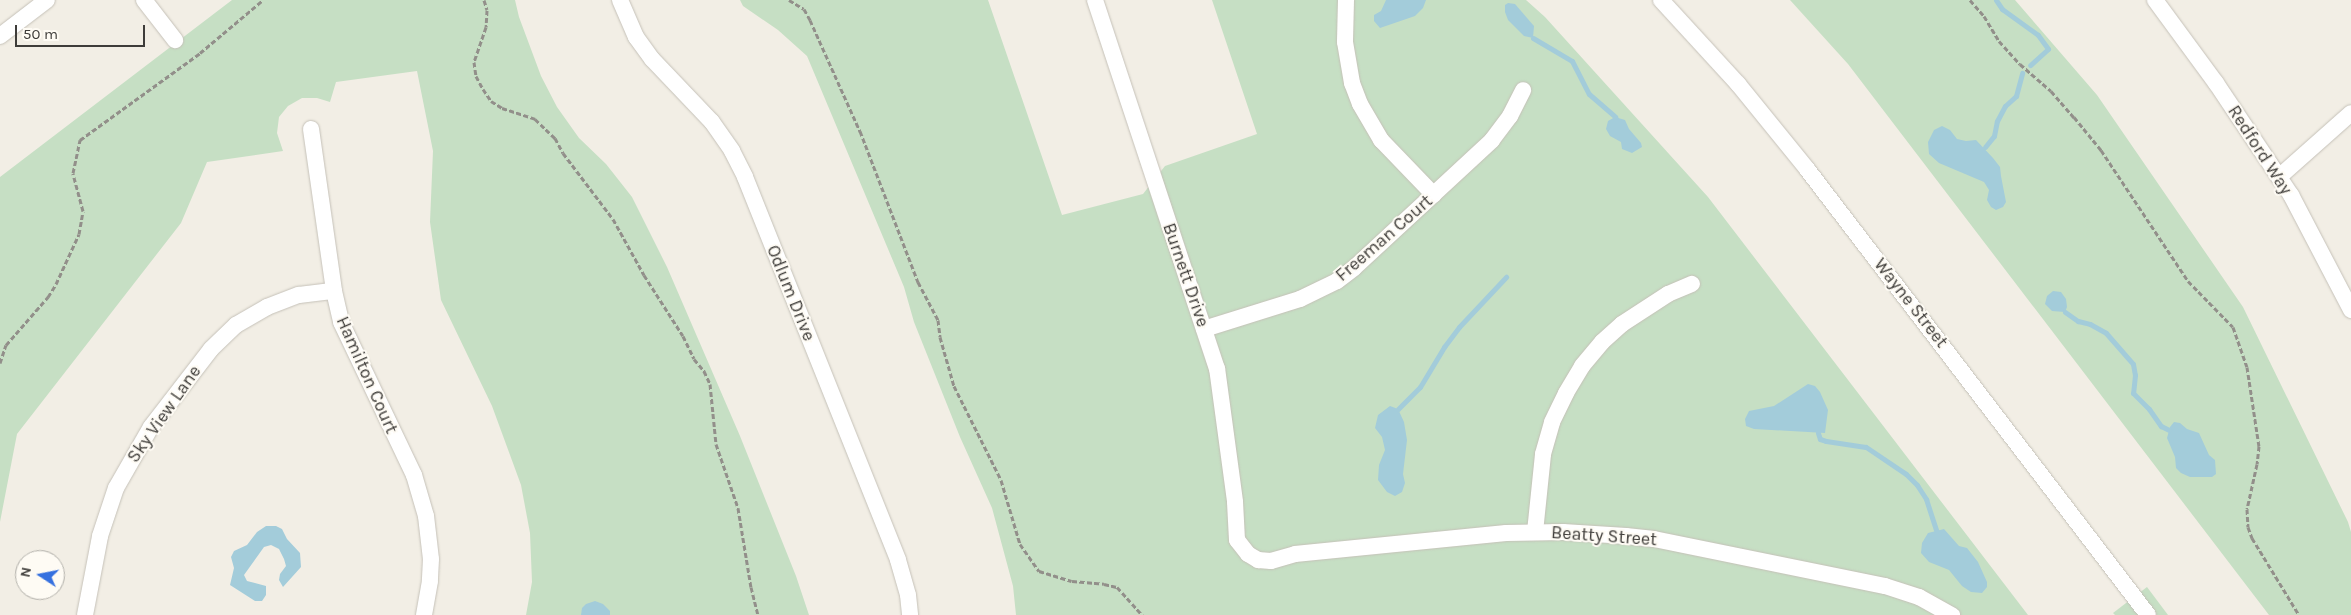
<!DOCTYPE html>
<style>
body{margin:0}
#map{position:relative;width:2351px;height:615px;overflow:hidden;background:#f2eee5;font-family:Karla,sans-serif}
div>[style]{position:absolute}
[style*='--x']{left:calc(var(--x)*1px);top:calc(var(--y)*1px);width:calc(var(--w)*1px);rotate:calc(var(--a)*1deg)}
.green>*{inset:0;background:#c6dfc4}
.water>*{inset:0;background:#a3ccda}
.stream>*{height:5px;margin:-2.5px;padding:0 2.5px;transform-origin:2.5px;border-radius:2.5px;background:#a3ccda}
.path>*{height:3px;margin-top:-1.5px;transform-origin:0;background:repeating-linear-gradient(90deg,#928f8a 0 5px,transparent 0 7.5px)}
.roads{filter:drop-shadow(0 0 1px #c5c1b8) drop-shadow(0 0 1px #c5c1b8)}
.street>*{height:16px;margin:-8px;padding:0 8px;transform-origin:8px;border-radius:8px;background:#fff}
span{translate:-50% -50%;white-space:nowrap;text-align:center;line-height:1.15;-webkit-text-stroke:4px #fefbf4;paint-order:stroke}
.street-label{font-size:18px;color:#3e3c39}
.north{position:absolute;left:15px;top:550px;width:50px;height:50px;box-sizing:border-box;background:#fefbf4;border:1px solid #b1afa9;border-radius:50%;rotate:281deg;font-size:14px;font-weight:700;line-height:20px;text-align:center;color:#3e3c39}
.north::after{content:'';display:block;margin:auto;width:18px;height:22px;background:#3570df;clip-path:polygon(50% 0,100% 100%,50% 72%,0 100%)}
.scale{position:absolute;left:15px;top:25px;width:130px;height:22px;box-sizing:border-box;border:2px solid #3e3c39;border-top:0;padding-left:6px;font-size:15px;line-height:18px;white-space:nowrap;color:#3e3c39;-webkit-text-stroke:4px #fefbf4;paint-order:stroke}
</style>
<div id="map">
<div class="green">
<i style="clip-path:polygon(232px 0,515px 0,519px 17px,541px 76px,557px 107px,579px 138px,606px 164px,632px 197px,667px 267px,740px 436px,796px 576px,809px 615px,526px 615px,532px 582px,530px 533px,521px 485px,492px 406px,441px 300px,430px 222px,433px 151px,417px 71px,336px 82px,330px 102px,317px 98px,302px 98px,288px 106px,279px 117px,277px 133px,283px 151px,207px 162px,181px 223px,17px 434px,0 522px,0 177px)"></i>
<i style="clip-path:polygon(740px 0,988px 0,1062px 215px,1143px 194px,1165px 166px,1257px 134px,1212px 0,1526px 0,1545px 17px,1708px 197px,2028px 615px,1016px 615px,1013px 586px,992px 508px,960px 437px,914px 322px,904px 287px,807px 56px,778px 30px,743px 6px)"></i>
<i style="clip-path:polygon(1790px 0,2015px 0,2097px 95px,2243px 307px,2348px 522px,2351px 532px,2351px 615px,2269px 615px,1848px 64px)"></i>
<i style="clip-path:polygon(2147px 587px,2168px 615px,2115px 615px,2113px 613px)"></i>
</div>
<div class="water">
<i style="clip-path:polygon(1386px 0,1426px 0,1423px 8px,1415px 16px,1380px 28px,1374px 21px,1374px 15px,1381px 11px)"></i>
<i style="clip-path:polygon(1508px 3px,1515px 4px,1534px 26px,1533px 38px,1524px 36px,1508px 20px,1505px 12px,1505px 5px)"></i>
<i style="clip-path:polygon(1615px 117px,1625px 120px,1629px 129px,1641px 143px,1642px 147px,1632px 153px,1622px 149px,1621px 142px,1610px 136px,1606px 129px,1608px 121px)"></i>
<i style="clip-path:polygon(1942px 126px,1950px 130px,1957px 139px,1966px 141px,1976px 140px,1993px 158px,2000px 167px,2001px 176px,2006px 202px,2003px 207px,1996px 210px,1991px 207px,1987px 200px,1989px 190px,1984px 182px,1939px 163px,1929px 154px,1928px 142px,1934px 130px)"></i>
<i style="clip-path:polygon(2053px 291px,2061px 292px,2066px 299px,2067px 307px,2065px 312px,2052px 311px,2045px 304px,2047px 296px)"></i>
<i style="clip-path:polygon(1808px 384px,1815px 386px,1820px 392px,1828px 410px,1825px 433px,1754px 429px,1746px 426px,1745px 419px,1749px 411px,1774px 406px)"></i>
<i style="clip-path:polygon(1390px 406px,1398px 409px,1404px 422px,1407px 440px,1403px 474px,1405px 483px,1402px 492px,1395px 496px,1387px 492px,1378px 480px,1379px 465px,1385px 450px,1382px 437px,1375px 428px,1378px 415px)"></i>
<i style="clip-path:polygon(2174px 422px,2180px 423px,2187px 429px,2199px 433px,2209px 455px,2215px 460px,2216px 474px,2212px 477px,2190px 477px,2181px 473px,2176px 468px,2175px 457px,2167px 438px,2170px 427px)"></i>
<i style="clip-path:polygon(266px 526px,276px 526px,282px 529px,287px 539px,300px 553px,301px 567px,283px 587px,279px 580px,280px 574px,286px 566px,284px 559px,279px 549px,271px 545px,264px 547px,244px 575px,247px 581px,266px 586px,266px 595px,262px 601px,255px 601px,230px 585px,234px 568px,231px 557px,234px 551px,247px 545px,257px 532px)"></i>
<i style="clip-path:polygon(1944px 529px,1959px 546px,1967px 548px,1978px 562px,1987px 582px,1987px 587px,1982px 593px,1971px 592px,1962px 586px,1949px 570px,1929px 562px,1921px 553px,1922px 543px,1928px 533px)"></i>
<i style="clip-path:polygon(595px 601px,603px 604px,610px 611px,610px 615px,581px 615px,582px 608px,586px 604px)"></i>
</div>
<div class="stream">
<i style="--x:1996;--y:0;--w:11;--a:56"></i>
<i style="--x:2002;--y:9;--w:44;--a:35.8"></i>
<i style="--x:2038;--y:35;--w:17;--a:54"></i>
<i style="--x:2048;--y:49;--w:24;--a:138"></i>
<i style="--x:1533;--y:38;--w:45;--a:30.5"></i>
<i style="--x:1572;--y:61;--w:37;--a:63"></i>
<i style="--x:1589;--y:94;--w:35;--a:41"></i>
<i style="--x:1985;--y:147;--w:14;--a:-51"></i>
<i style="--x:1994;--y:136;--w:15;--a:-79"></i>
<i style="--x:1997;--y:121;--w:17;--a:-62"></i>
<i style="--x:2005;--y:106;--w:15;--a:-42"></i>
<i style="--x:2016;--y:96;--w:24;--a:-75"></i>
<i style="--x:2065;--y:312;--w:16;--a:35"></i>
<i style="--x:2078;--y:321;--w:12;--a:14"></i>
<i style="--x:2090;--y:324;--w:18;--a:29"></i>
<i style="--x:2106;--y:333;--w:41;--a:48.9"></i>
<i style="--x:2133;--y:364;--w:11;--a:80"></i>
<i style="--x:2135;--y:375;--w:18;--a:96"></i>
<i style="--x:2133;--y:393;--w:23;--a:45"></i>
<i style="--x:2149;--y:409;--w:21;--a:55"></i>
<i style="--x:2161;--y:426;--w:9;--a:27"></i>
<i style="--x:1398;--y:409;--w:31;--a:-45"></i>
<i style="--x:1420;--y:387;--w:47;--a:-59"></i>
<i style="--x:1444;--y:347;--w:25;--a:-53"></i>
<i style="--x:1459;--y:327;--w:69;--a:-46.8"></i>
<i style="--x:1818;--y:433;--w:6;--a:72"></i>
<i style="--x:1820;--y:439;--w:6;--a:18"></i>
<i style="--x:1826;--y:441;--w:40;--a:8.5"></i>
<i style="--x:1866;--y:447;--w:48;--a:34"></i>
<i style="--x:1906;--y:474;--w:16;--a:45"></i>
<i style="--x:1917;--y:485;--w:17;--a:57"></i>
<i style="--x:1926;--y:499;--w:33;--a:72"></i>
</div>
<div class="path">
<i style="--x:484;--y:0;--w:10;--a:73"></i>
<i style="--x:487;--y:10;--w:17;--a:93"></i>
<i style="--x:486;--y:27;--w:37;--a:109"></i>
<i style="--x:474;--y:62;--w:14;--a:82"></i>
<i style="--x:476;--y:76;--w:15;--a:62"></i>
<i style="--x:483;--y:89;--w:14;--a:56"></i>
<i style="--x:491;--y:101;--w:13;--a:32"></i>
<i style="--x:502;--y:108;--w:35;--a:18"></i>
<i style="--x:535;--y:119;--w:28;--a:44"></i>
<i style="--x:555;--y:138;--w:17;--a:62"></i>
<i style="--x:563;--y:153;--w:83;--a:52.9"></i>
<i style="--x:613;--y:219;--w:64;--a:61"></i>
<i style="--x:644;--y:275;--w:72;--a:57.4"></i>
<i style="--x:683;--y:336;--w:25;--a:64"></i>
<i style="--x:694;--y:359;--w:16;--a:50"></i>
<i style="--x:704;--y:371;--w:14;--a:65"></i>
<i style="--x:710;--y:384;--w:60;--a:84.3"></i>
<i style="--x:716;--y:444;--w:68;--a:71"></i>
<i style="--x:738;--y:508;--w:80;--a:80.7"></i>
<i style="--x:751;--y:587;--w:29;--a:76"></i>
<i style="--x:789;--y:0;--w:17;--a:31"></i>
<i style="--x:804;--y:9;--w:13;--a:61"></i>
<i style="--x:810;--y:20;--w:122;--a:65.8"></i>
<i style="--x:860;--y:131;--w:162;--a:69"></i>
<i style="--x:918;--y:282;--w:43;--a:62.2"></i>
<i style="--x:938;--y:320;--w:17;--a:83"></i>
<i style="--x:940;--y:337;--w:51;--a:74.1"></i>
<i style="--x:954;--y:386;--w:105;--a:63.4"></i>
<i style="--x:1001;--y:480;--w:67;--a:73.5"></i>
<i style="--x:1020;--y:544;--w:33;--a:55"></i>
<i style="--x:1039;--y:571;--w:34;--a:17"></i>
<i style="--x:1072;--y:581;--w:32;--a:5"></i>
<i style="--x:1104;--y:584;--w:13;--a:13"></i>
<i style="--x:1117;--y:587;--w:38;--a:48"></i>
<i style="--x:1970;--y:0;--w:21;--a:49"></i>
<i style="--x:1984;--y:16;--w:29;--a:59"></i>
<i style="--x:1999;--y:41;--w:31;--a:48"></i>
<i style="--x:2020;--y:64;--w:41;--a:41.1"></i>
<i style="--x:2051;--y:91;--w:35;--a:49"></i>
<i style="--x:2074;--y:117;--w:43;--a:50.7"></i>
<i style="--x:2101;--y:150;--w:157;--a:56.4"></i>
<i style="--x:2188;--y:281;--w:64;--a:45.6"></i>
<i style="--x:2233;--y:327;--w:42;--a:70.7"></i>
<i style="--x:2247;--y:367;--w:80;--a:81.4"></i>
<i style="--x:2259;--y:446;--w:18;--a:96"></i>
<i style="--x:2257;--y:464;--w:46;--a:102.5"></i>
<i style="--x:2247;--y:509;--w:18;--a:87"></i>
<i style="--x:2248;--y:527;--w:12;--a:70"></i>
<i style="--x:2252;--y:538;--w:90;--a:58.6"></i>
<i style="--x:0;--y:363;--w:19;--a:-72"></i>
<i style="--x:6;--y:345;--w:64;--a:-48.8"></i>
<i style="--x:48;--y:297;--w:15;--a:-58"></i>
<i style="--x:56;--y:284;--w:55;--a:-65.3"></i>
<i style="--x:79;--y:234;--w:23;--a:-80"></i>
<i style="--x:83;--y:211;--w:39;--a:-105"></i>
<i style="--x:73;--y:173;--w:34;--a:-78"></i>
<i style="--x:80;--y:140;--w:148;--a:-35.9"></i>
<i style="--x:200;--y:53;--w:82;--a:-40.1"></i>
</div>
<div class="roads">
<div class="street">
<i style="--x:144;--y:0;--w:51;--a:52.2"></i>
<i style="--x:620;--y:0;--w:40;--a:66.6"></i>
<i style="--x:636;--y:37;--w:27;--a:54"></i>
<i style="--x:652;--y:59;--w:87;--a:46.4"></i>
<i style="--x:712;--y:122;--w:35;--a:55"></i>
<i style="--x:732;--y:151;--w:29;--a:63"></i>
<i style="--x:745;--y:177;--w:412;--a:68.2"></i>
<i style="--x:898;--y:560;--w:36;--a:74"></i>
<i style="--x:908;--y:595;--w:20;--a:84"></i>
<i style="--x:1095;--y:0;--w:388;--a:71.7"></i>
<i style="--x:1217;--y:368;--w:135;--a:82.3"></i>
<i style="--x:1235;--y:502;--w:38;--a:87"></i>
<i style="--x:1237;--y:540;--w:18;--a:52"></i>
<i style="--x:1248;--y:554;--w:12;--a:31"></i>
<i style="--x:1258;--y:560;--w:13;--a:4"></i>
<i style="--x:1271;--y:561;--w:25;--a:-16"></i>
<i style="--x:1295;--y:554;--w:212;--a:-5.7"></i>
<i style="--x:1506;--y:533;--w:57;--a:-1"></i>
<i style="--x:1563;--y:532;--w:63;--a:3.6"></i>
<i style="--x:1626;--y:536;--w:28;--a:6"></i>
<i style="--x:1654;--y:539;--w:236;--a:11.5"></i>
<i style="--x:1885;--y:586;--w:36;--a:18"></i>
<i style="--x:1919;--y:597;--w:38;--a:29"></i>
<i style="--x:1346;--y:0;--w:42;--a:91.4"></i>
<i style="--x:1345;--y:42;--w:42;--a:80.3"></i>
<i style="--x:1352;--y:83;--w:22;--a:69"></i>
<i style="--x:1360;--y:104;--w:42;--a:59.7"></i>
<i style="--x:1381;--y:140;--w:76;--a:46.1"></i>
<i style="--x:1661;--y:0;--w:114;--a:47.5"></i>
<i style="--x:1738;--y:84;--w:109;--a:50.9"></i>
<i style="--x:1807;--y:169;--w:561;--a:52.6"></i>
<i style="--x:2155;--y:0;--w:103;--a:53.7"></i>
<i style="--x:2216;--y:83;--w:135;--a:56.2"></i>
<i style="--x:2291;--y:195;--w:130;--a:62.4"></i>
<i style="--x:0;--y:36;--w:59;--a:-37.5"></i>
<i style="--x:311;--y:129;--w:164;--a:81.9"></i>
<i style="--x:334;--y:291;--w:32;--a:77"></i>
<i style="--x:341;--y:322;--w:170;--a:64.5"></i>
<i style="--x:414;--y:475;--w:43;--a:73.7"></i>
<i style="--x:426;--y:516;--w:43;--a:83.4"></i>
<i style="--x:431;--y:559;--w:22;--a:93"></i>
<i style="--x:430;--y:581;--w:35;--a:100"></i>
<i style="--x:2279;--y:177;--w:96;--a:-41.6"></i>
<i style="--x:1204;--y:329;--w:101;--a:-17.4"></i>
<i style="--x:1300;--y:299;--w:41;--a:-25.9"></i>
<i style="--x:1337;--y:281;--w:21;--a:-37"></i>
<i style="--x:1354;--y:268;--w:188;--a:-42.8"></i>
<i style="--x:1492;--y:140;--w:30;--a:-53"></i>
<i style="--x:1510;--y:116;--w:29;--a:-63"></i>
<i style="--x:1535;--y:532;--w:78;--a:-84.1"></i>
<i style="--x:1543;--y:454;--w:33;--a:-74"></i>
<i style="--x:1552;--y:422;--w:32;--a:-64"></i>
<i style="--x:1566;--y:393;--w:31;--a:-59"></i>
<i style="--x:1582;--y:366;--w:31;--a:-50"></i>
<i style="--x:1602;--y:342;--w:27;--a:-42"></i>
<i style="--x:1622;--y:324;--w:55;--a:-33.1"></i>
<i style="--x:1668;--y:294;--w:26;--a:-23"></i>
<i style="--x:85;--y:615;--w:80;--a:-79.2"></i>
<i style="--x:100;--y:536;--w:51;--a:-71.6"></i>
<i style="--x:116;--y:488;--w:70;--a:-60.2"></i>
<i style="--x:151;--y:427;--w:98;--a:-52.4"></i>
<i style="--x:211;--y:349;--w:35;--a:-44"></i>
<i style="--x:236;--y:325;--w:36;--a:-30"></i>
<i style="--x:267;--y:307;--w:34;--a:-21"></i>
<i style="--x:299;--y:295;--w:35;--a:-7"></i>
</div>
</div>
<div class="street-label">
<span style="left:2260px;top:150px;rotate:57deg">Redford Way</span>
<span style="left:1384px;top:238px;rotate:-41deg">Freeman Court</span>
<span style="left:1186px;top:275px;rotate:71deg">Burnett Drive</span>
<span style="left:791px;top:293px;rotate:68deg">Odlum Drive</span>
<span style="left:1911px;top:303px;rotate:52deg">Wayne Street</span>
<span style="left:367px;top:375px;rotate:66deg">Hamilton Court</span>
<span style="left:164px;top:414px;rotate:-55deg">Sky View Lane</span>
<span style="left:1604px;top:536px;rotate:4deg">Beatty Street</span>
</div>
<div class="north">N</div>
<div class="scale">50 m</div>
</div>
